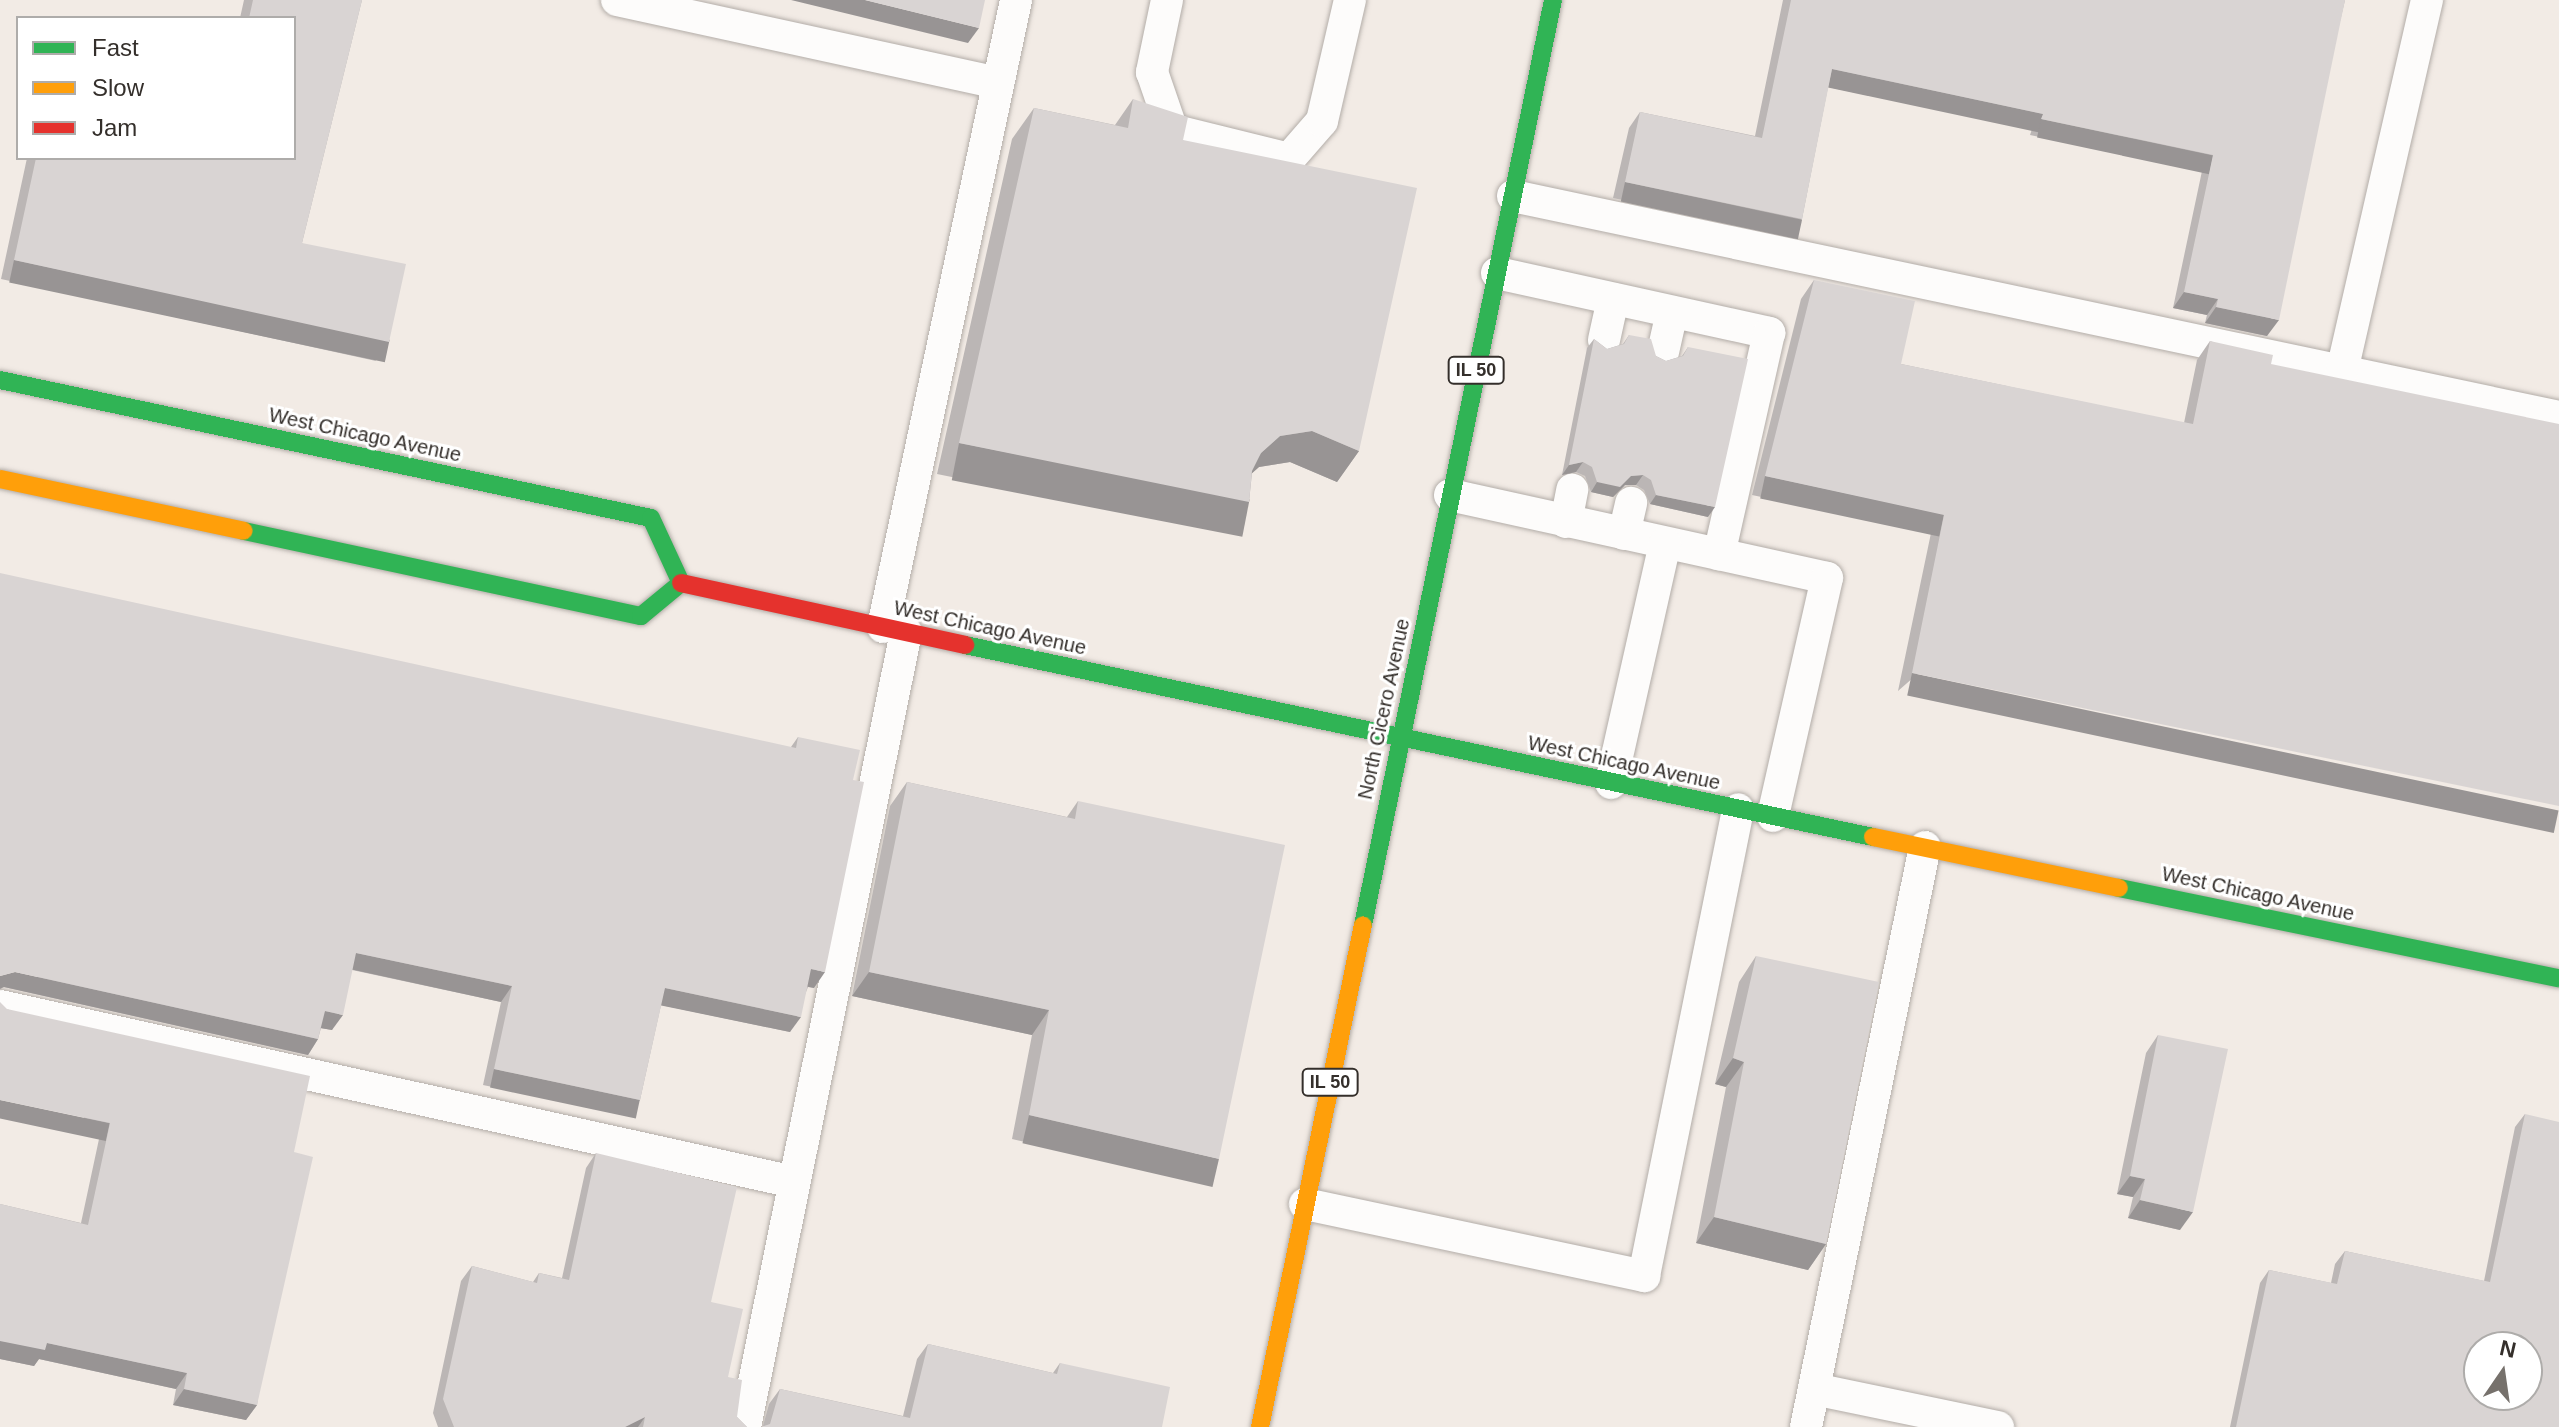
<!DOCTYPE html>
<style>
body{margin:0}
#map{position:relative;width:2559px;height:1427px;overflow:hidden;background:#f2ebe5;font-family:Arial,sans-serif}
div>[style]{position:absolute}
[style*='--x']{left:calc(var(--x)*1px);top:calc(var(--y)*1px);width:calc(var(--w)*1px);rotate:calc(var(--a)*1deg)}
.roads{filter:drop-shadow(0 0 2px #b3ada8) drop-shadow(0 0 2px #b3ada8)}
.lane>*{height:32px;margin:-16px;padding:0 16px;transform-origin:16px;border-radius:16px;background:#fdfcfb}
.fast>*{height:18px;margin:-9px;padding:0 9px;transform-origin:9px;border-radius:9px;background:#30b455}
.slow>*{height:18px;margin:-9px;padding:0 9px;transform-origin:9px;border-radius:9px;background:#ff9f0a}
.jam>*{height:18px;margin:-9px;padding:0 9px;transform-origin:9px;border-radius:9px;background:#e5322d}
.wall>*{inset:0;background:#bbb6b5}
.shaded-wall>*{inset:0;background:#989494;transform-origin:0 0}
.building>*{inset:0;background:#d9d4d3}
span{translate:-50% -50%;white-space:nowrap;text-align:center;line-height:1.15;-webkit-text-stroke:6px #fff;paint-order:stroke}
.shield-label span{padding:2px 6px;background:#fff;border:2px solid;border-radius:6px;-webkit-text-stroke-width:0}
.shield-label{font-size:18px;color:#342f2b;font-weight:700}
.street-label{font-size:20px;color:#342f2b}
.legend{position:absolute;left:16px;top:16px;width:280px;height:144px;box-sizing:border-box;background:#fff;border:2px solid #aeacaa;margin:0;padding:10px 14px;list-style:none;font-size:24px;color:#342f2b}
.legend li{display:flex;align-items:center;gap:16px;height:40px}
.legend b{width:40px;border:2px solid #aeacaa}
.north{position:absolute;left:2463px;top:1331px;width:80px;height:80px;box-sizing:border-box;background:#fff;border:2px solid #aeacaa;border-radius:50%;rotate:13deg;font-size:22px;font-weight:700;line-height:32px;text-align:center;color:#342f2b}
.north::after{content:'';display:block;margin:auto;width:28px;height:36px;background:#76716c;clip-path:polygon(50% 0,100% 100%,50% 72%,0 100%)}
</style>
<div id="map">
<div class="roads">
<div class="lane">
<i style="--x:617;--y:0;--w:390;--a:12.3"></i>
<i style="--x:1167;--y:0;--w:74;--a:101.8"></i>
<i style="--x:1152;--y:72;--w:61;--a:71"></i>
<i style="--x:1172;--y:130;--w:121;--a:13.9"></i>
<i style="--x:1289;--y:159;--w:50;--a:-49"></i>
<i style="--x:1322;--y:121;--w:124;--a:-77"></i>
<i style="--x:1513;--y:196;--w:1069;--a:11.93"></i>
<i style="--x:1497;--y:273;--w:279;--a:12.4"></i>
<i style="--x:1769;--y:333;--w:227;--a:102.7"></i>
<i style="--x:1604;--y:340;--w:42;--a:-77.6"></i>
<i style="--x:1663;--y:352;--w:41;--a:-77.3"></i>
<i style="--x:2342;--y:371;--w:381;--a:-77.1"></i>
<i style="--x:1450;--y:495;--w:386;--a:12.4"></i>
<i style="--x:1827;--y:578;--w:244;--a:102.8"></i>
<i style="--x:1566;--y:522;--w:33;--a:-79"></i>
<i style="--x:1624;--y:534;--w:32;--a:-77"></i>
<i style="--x:883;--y:627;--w:641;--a:-78.02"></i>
<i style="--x:1611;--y:783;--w:246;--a:-77.3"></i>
<i style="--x:0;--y:1006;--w:813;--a:12.5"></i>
<i style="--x:1305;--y:1204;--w:347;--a:12"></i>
<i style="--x:1644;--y:1276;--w:476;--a:-78.6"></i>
<i style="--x:1814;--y:1389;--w:188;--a:11.7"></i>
<i style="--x:745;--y:1427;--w:811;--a:-78.55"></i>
<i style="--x:1806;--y:1427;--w:592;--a:-78.41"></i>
</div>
<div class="fast">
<i style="--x:0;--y:380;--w:665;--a:11.97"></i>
<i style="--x:651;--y:518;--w:72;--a:65.2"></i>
<i style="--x:244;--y:531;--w:406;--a:12.1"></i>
<i style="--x:641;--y:616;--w:52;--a:-39.5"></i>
<i style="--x:965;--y:645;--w:928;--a:11.94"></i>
<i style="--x:2119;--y:888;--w:449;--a:11.6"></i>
<i style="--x:1363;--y:925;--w:944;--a:-78.39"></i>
</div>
<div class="slow">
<i style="--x:0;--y:479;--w:249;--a:12"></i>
<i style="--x:1873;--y:837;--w:251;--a:11.7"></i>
<i style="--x:1260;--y:1427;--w:512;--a:-78.41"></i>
</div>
<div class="jam">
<i style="--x:681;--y:583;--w:291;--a:12.3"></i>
</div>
</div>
<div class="wall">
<i style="clip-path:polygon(244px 0,362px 0,302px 243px,376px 361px,1px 279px,27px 158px,294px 158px,294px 18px,240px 18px)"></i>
<i style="clip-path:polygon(1783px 0,2345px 0,2267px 336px,2205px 323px,2207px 315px,2173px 308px,2202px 171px,2030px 135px,2032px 129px,1828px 87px,1802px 219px,1791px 235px,1613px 198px,1629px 128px,1640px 112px,1755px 136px)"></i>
<i style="clip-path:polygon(1133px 99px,1183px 140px,1359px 451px,1337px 482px,1290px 462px,1259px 467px,1252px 473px,1249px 502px,1227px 533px,937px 474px,1012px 139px,1034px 108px,1115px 125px)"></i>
<i style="clip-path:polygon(1814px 280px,1901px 364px,2184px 423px,2197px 360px,2210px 341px,2271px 364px,1898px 691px,1931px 533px,1752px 495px,1801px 299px)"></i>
<i style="clip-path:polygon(1629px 335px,1656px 356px,1666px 361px,1682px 356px,1688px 347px,1708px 517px,1650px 504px,1644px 490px,1636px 485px,1625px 485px,1613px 497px,1591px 492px,1585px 476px,1576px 472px,1562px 475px,1587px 348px,1594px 339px,1607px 349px,1623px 344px)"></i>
<i style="clip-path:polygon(798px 737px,853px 780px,814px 988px,808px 987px,790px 1032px,661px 1005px,640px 1100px,629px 1116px,483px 1085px,501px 1002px,352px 970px,332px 1030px,321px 1028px,318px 1039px,308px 1055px,4px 987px,791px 747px)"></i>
<i style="clip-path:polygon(907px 782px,1067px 817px,1078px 801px,1202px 1183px,1012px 1139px,1032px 1035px,852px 996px,890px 806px)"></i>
<i style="clip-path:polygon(1756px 956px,1826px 1244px,1808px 1270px,1696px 1243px,1726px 1087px,1715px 1084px,1739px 982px)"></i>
<i style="clip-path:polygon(7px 1009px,294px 1152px,257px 1405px,246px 1420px,173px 1405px,176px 1389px,39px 1359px,34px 1366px,0 1359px,0 1204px,81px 1223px,99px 1139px)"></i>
<i style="clip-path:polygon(2158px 1035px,2180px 1230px,2128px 1218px,2133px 1197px,2117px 1194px,2146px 1053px)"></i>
<i style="clip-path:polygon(2525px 1114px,2559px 1427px,2230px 1427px,2260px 1283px,2269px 1270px,2331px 1283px,2335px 1264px,2345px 1251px,2484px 1281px,2515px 1127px)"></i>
<i style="clip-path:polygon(596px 1153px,711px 1302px,737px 1417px,747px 1427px,438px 1427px,433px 1413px,461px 1281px,472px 1266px,533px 1282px,539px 1273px,562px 1278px,586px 1168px)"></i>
<i style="clip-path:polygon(928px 1344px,1053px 1373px,1060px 1363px,1162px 1427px,763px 1426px,769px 1404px,780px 1389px,903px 1416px,917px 1359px)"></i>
</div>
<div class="shaded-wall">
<i style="clip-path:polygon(791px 0,865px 0,979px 28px,968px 43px)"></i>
<i style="left:1832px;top:69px;width:216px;height:19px;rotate:12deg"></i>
<i style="left:2041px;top:119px;width:176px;height:19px;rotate:12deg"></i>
<i style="left:1625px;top:182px;width:181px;height:20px;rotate:12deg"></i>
<i style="left:14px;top:260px;width:384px;height:23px;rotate:12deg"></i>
<i style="clip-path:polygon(2184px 292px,2218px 299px,2207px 315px,2173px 308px)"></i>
<i style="clip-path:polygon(2216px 307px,2279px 320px,2267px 336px,2205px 323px)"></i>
<i style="clip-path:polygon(1312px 431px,1359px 451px,1337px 482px,1290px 462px,1259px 467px,1240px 484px,1261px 453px,1280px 436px)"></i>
<i style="left:959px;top:443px;width:296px;height:38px;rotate:11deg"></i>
<i style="clip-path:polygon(1583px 462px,1576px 472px,1562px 475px,1569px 465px)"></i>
<i style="clip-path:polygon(1643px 475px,1636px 485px,1625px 485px,1613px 497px,1591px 492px,1597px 482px,1631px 476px)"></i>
<i style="left:1765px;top:476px;width:183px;height:23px;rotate:12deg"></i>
<i style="clip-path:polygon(1656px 495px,1715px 507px,1708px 517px,1650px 504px)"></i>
<i style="left:1912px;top:673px;width:661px;height:23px;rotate:12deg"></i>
<i style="clip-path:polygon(356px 953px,512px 986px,501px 1002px,345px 968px)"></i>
<i style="clip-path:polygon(811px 969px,825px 972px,814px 988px,800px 985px)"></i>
<i style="clip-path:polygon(15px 972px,318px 1039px,308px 1055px,4px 987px,0 989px,0 976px)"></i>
<i style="clip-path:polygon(869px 972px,1049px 1010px,1032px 1035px,852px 996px)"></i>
<i style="clip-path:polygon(665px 988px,801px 1017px,790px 1032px,654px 1004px)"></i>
<i style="clip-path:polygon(325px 1011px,343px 1015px,332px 1030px,314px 1027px)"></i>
<i style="clip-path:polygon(1733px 1058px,1744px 1062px,1726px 1087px,1715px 1084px)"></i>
<i style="left:494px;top:1069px;width:149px;height:19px;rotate:12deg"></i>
<i style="left:0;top:1100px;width:112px;height:18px;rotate:12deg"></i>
<i style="left:1029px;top:1115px;width:195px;height:29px;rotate:13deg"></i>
<i style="clip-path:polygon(2130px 1176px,2145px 1179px,2133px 1197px,2117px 1194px)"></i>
<i style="clip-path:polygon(2140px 1200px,2193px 1212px,2180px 1230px,2128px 1218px)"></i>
<i style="clip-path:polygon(1714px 1217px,1826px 1244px,1808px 1270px,1696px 1243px)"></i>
<i style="clip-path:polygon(0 1341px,47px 1343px,187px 1373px,176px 1389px,39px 1359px,34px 1366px,0 1359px)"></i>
<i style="clip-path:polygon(184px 1389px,257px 1405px,246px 1420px,173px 1405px)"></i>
<i style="clip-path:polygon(645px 1417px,638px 1427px,625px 1427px)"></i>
</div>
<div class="building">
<i style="clip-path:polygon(253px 0,362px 0,302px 243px,406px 264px,389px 342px,14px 260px,36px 158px,294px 158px,294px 18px,249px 18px)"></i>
<i style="clip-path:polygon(865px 0,985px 0,979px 28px)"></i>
<i style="clip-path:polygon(1791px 0,2345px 0,2279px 320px,2216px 307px,2218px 299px,2184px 292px,2213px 155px,2041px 119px,2043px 114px,1832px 69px,1802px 219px,1625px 182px,1640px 112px,1762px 138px)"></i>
<i style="clip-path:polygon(1133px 99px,1188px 117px,1183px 140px,1417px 188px,1359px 451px,1312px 431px,1280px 436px,1261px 453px,1252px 471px,1249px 502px,959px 443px,1034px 108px,1128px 128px)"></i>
<i style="clip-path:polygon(1814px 280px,1915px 301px,1901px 364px,2193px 424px,2210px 341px,2273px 355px,2271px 364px,2559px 424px,2559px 806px,1912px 673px,1944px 515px,1765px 476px)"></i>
<i style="clip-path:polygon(1629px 335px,1651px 339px,1656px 356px,1666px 361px,1683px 356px,1688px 347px,1748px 359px,1715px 507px,1656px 495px,1651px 480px,1643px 475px,1631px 476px,1620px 487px,1597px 482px,1592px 467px,1583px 462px,1569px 465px,1594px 339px,1607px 349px,1624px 344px)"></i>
<i style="clip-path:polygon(0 573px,796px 748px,798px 737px,860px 750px,853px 780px,864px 782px,825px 972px,811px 969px,801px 1017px,665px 988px,640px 1100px,494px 1069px,512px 986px,356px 953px,343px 1015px,325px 1011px,318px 1039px,15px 972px,0 976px)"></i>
<i style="clip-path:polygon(907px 782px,1075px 819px,1078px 801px,1285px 845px,1219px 1159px,1029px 1115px,1049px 1010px,869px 972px)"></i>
<i style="clip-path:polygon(1756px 956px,1879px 982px,1826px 1244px,1714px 1217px,1744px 1062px,1733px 1058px)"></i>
<i style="clip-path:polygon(0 1002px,7px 1009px,310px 1076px,294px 1152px,313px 1157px,257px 1405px,184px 1389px,187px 1373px,47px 1343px,45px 1350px,0 1341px,0 1204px,88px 1225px,110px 1123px,0 1100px)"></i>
<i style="clip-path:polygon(2158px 1035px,2228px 1049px,2193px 1212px,2140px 1200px,2145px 1179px,2130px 1176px)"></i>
<i style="clip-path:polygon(evenodd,2525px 1114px,2559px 1122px,2559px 1427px,2236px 1427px,2269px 1270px,2337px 1284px,2345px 1251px,2490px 1282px,2525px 1114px,2479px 1347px,2527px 1347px,2527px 1395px,2479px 1395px,2479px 1347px)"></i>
<i style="clip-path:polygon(596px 1153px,737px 1187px,711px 1302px,743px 1309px,728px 1377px,742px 1380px,737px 1417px,747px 1427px,643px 1427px,645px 1417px,625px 1427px,454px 1427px,443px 1399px,472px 1266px,537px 1283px,539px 1273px,569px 1280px)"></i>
<i style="clip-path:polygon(928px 1344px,1057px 1374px,1060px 1363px,1170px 1387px,1162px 1427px,761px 1427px,770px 1424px,780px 1389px,910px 1418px)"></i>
</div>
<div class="shield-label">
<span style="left:1476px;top:370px">IL 50</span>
<span style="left:1330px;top:1082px">IL 50</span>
</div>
<div class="street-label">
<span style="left:365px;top:435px;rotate:12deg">West Chicago Avenue</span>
<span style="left:990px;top:628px;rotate:12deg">West Chicago Avenue</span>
<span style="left:1384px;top:709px;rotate:-78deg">North Cicero Avenue</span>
<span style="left:1624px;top:763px;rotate:12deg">West Chicago Avenue</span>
<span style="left:2258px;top:894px;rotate:12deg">West Chicago Avenue</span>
</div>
<ul class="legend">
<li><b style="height:10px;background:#30b455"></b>Fast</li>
<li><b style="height:10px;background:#ff9f0a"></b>Slow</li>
<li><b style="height:10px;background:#e5322d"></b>Jam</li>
</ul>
<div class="north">N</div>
</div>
